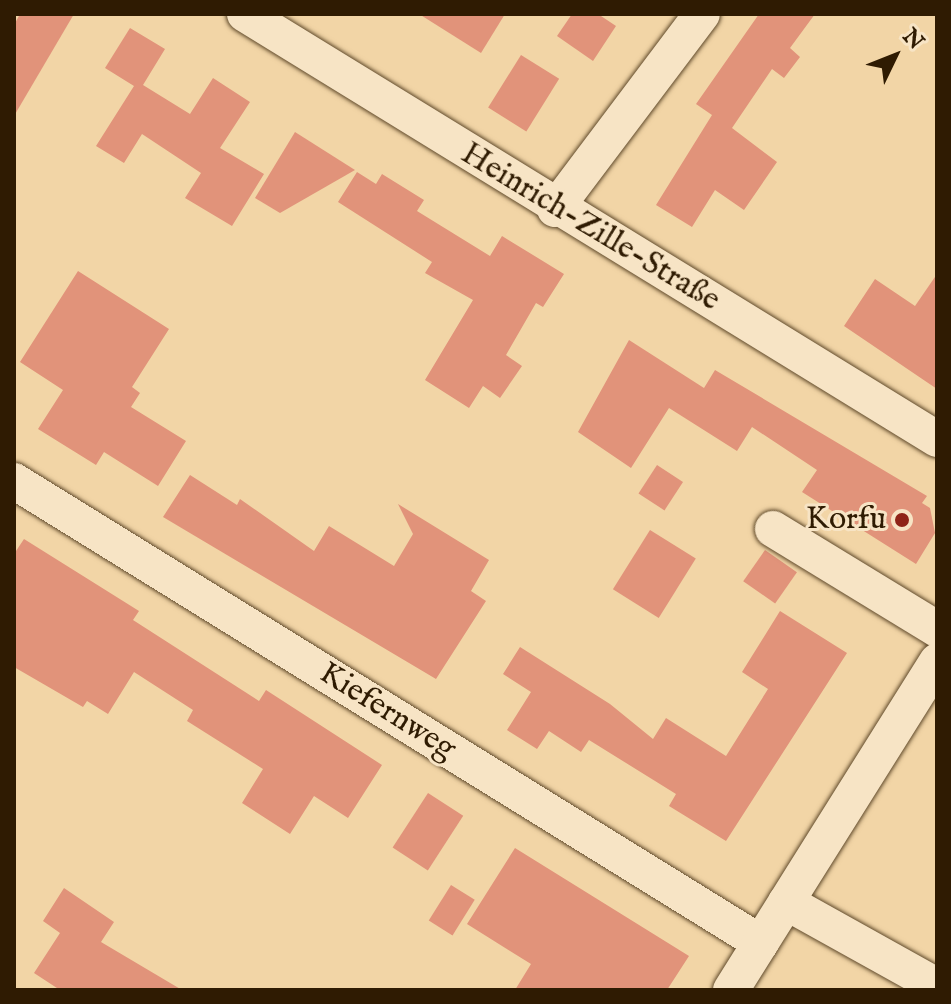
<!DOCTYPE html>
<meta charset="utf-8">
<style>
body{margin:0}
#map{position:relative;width:951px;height:1004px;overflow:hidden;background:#f2d5a6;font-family:"IM FELL English",serif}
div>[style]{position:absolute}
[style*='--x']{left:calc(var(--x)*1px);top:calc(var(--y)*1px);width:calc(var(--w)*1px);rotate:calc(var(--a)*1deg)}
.building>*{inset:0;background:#e1937a;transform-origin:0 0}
.roads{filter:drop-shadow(0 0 2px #604a2b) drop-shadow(0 0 2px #604a2b)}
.minor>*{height:36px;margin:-18px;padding:0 18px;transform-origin:18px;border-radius:18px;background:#f7e4c5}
.dots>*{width:22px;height:22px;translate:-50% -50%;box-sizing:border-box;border:4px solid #f7e4c5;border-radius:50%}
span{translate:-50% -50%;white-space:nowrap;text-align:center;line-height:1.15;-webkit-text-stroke:6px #f7e4c5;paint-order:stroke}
.street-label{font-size:32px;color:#2f1b02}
.poi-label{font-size:32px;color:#2f1b02}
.right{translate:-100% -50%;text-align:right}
.frame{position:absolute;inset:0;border:16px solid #2f1b02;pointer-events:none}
.north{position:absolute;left:855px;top:16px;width:80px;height:80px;-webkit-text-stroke:6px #f7e4c5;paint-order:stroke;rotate:47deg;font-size:22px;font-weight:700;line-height:32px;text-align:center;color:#2f1b02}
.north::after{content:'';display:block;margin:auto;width:28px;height:36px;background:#2f1b02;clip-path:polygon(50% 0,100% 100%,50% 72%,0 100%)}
</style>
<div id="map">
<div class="building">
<i style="clip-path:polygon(20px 14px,74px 14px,14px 116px,14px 25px)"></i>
<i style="clip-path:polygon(419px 14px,505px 14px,481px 53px)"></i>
<i style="clip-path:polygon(572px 14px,598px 14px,616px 26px,593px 61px,557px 36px)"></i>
<i style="clip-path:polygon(759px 14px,815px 14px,790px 48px,800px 57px,784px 78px,772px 69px,732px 128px,777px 162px,744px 210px,715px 190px,692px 227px,656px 205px,712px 115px,696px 104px)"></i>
<i style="clip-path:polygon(130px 28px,165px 49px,143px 85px,190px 114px,213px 78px,250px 102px,220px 148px,264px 174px,232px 226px,185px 198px,201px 173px,142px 134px,124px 163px,96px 146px,134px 86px,105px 68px)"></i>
<i style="left:521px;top:55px;width:45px;height:62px;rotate:32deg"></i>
<i style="clip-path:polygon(295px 132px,355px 170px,280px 213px,255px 198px)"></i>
<i style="clip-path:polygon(357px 172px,376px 184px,382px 174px,424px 200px,417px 211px,490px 256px,502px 236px,564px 274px,543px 307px,536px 303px,506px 355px,522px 366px,500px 398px,483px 386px,469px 408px,425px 380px,473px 300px,425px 273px,432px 262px,338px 202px)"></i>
<i style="clip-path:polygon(78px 271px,169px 329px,132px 387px,140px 393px,131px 407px,186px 441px,158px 486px,104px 452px,96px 465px,38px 429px,63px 390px,20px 362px)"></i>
<i style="clip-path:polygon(937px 274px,937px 389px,844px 326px,875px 279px,915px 306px)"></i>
<i style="clip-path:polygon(629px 340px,704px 388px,715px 370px,927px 496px,922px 503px,930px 508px,935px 533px,916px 564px,802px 492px,817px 470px,752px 427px,737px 451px,669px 408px,631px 468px,578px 432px)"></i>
<i style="left:657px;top:465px;width:31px;height:34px;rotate:33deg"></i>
<i style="clip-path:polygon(190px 475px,237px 505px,240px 499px,314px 551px,329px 526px,394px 566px,413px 534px,398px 504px,489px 560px,471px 591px,486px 601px,436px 679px,163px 517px)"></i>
<i style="left:650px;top:530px;width:54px;height:70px;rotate:32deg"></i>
<i style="clip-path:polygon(24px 539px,139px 611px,133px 620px,259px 701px,266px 690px,382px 765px,348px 818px,314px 796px,290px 834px,242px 803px,263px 769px,187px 721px,193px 710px,134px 672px,108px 714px,87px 701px,83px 707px,14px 667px,14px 554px)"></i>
<i style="left:765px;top:550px;width:39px;height:38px;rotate:35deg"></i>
<i style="clip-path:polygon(780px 611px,847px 653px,726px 841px,669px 806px,676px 794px,589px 740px,581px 752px,549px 731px,537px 749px,507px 730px,531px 692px,503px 674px,520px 647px,610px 704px,653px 739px,666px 718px,726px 756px,768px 689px,742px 672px)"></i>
<i style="left:428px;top:793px;width:42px;height:65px;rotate:33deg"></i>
<i style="clip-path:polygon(515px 848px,689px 956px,667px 990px,515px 990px,531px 964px,467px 924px)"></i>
<i style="left:451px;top:885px;width:28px;height:42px;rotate:32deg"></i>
<i style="clip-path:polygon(64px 888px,114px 922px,101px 942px,182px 990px,60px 990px,34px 973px,60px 933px,43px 921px)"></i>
</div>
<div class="roads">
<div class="minor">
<i style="--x:245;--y:14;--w:812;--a:31.56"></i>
<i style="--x:555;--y:209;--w:244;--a:-53"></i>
<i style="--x:14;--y:481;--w:878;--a:31.74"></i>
<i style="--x:773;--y:529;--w:192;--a:31.4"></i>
<i style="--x:786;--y:902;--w:173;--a:29.1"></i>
<i style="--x:731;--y:990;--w:388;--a:-57.9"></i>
</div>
</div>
<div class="dots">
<i style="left:902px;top:520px;background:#8f2418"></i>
</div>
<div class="street-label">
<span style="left:590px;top:228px;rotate:31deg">Heinrich-Zille-Straße</span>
<span style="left:387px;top:712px;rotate:32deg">Kiefernweg</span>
</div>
<div class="poi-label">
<span class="right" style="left:886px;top:520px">Korfu</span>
</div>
<div class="frame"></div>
<div class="north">N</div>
</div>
